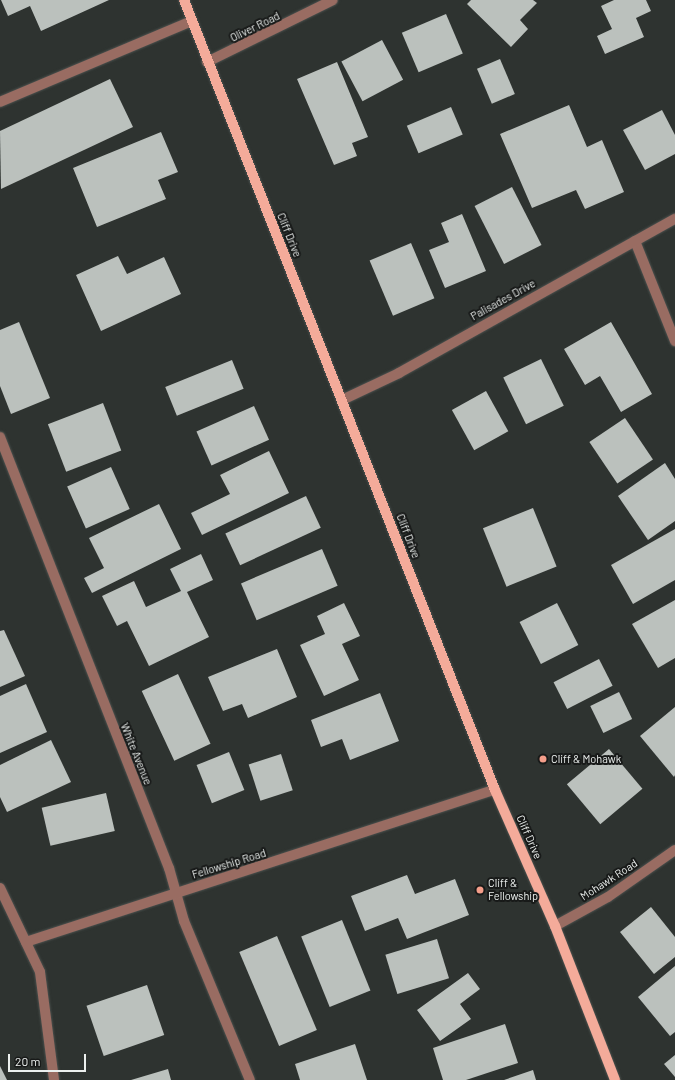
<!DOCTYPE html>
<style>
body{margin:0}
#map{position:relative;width:675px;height:1080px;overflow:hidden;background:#2e3330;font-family:Barlow,sans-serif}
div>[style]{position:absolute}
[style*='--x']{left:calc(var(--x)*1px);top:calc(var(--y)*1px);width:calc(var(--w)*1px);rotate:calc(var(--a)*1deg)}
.building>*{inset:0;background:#bbc1bd;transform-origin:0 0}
.roads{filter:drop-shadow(0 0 1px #4c514e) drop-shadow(0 0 1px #4c514e)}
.minor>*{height:10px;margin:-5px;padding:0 5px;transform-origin:5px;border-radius:5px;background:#996c62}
.major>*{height:10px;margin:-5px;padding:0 5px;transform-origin:5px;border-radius:5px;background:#f4ab9a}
.dots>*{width:11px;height:11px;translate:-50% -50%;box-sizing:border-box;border:2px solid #181a19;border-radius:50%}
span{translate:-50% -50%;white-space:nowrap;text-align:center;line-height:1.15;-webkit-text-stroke:4px #181a19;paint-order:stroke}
.street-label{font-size:11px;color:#ecf0ee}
.poi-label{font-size:11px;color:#ecf0ee}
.left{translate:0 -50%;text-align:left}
.scale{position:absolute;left:8px;top:1054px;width:78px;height:18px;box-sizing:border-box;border:2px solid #ecf0ee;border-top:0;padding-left:5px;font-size:12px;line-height:14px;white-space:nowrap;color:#ecf0ee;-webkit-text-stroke:3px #181a19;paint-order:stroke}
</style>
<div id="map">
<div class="building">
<i style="clip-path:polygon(1px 0,109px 0,41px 31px,30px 6px,8px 16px)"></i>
<i style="clip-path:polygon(471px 0,533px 0,537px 3px,520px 20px,528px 29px,511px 47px,467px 4px)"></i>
<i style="clip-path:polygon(614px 0,646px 0,651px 11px,636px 18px,644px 37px,605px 54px,597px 36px,612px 29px,601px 6px)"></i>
<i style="left:446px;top:14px;width:43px;height:48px;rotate:67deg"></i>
<i style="left:382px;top:40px;width:45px;height:46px;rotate:62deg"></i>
<i style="left:500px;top:59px;width:38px;height:25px;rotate:67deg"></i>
<i style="clip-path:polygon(337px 62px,368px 137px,352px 143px,357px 156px,334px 165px,297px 79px)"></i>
<i style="clip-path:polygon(110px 79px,133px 127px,1px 189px,0 131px)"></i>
<i style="clip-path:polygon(569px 105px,587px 147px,602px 140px,624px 192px,585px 209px,576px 190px,532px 208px,500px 134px)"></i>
<i style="left:451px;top:107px;width:30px;height:48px;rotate:67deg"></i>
<i style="clip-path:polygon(662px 110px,675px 135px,675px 154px,645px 170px,623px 130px)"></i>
<i style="clip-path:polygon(161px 132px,178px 172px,158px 180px,166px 199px,97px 227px,73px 168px)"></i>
<i style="left:512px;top:187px;width:65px;height:42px;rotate:63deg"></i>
<i style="clip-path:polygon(462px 214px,486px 271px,445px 288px,429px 250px,449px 242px,441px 223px)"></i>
<i style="left:411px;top:243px;width:60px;height:45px;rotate:67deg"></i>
<i style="clip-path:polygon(118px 256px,127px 274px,164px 257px,181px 294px,101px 331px,76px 275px)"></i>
<i style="clip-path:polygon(19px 322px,50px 398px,11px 414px,0 386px,0 330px)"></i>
<i style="clip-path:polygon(611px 322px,652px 394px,621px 412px,600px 376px,585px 385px,564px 349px)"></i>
<i style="left:541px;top:359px;width:52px;height:42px;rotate:64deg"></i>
<i style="left:232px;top:360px;width:31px;height:72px;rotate:68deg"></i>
<i style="left:486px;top:391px;width:46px;height:39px;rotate:61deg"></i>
<i style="left:103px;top:403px;width:51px;height:59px;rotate:69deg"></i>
<i style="left:254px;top:406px;width:37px;height:63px;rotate:66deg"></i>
<i style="left:625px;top:418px;width:50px;height:43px;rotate:56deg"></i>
<i style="clip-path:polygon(269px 451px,289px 493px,202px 535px,191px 513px,230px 494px,220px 475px)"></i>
<i style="clip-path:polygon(665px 463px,675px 479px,675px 521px,648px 540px,618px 496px)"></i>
<i style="left:111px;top:467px;width:46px;height:48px;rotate:66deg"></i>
<i style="left:306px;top:496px;width:35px;height:89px;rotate:65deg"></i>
<i style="clip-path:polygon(159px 504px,181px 549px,92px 593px,84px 578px,104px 568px,89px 538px)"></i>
<i style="left:533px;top:508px;width:63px;height:54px;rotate:68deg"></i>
<i style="clip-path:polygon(675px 529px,675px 580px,633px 604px,611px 565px)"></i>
<i style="left:322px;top:549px;width:40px;height:88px;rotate:67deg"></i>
<i style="clip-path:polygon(201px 554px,213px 580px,187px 592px,209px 637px,149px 666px,127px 621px,117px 626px,102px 596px,134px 581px,146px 607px,181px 591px,170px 569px)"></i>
<i style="clip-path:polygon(675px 600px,675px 658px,658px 668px,632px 624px)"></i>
<i style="clip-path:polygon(344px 603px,360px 636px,342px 644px,359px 680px,324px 696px,300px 645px,325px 634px,317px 616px)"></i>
<i style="left:557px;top:603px;width:47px;height:42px;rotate:63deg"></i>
<i style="clip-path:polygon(4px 630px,25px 676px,0 687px,0 631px)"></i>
<i style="clip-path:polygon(277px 649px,297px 697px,248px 718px,242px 704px,223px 711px,208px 677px)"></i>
<i style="left:599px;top:659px;width:30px;height:51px;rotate:63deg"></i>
<i style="left:178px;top:674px;width:77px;height:40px;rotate:65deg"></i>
<i style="clip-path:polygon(26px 684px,47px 732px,0 753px,0 696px)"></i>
<i style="left:619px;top:692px;width:30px;height:32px;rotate:64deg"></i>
<i style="clip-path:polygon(380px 693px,399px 741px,350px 760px,342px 739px,321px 747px,311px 720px)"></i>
<i style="clip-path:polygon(675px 707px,675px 775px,674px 777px,640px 736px)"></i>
<i style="clip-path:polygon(51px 740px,71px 782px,7px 812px,0 797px,0 765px)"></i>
<i style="left:609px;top:749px;width:52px;height:55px;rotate:50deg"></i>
<i style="left:229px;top:752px;width:41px;height:35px;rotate:68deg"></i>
<i style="left:281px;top:754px;width:38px;height:34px;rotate:72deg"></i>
<i style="left:106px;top:793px;width:39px;height:66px;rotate:77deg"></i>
<i style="clip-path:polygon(407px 875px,415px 894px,455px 879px,469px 915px,407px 939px,398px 918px,365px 931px,351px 896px)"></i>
<i style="clip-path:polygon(651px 907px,675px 937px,675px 957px,654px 974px,620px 932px)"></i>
<i style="left:342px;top:920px;width:76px;height:44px;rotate:68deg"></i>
<i style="left:277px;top:936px;width:102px;height:41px;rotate:67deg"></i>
<i style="left:437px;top:939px;width:41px;height:54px;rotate:73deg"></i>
<i style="clip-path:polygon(675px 966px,675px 1032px,670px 1036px,638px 997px)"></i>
<i style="clip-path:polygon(468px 973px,480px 989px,460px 1004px,471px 1019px,440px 1041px,417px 1010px)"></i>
<i style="left:147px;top:985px;width:53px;height:64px;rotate:71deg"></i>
<i style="clip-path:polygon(505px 1024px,518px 1063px,466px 1080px,443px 1080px,433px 1048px)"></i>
<i style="clip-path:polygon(355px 1044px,367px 1080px,300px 1080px,295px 1064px)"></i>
<i style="clip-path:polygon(675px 1055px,675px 1077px,664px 1064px)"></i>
<i style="clip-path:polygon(0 1066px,7px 1080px,0 1080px)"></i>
<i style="clip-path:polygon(168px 1069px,171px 1080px,131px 1080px)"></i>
<i style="clip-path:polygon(533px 1070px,536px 1080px,504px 1080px)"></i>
</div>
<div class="roads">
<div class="minor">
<i style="--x:207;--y:62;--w:140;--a:-26.2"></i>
<i style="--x:0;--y:102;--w:208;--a:-22.9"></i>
<i style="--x:635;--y:241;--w:108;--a:68.2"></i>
<i style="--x:342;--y:400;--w:63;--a:-25.3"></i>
<i style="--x:399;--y:373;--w:316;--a:-29.2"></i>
<i style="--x:0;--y:437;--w:463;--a:68.6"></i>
<i style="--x:169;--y:868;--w:55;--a:74.2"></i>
<i style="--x:184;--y:921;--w:172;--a:67.5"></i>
<i style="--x:0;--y:888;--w:93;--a:64.5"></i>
<i style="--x:40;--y:972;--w:109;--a:82.6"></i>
<i style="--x:555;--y:926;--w:60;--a:-28.7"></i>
<i style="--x:608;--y:897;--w:82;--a:-35"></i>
<i style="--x:26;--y:942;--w:493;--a:-18"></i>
</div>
<div class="major">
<i style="--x:184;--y:0;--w:849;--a:68.51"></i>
<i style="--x:495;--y:790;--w:149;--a:66.2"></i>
<i style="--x:555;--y:926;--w:165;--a:68.7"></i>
</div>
</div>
<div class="dots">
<i style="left:543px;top:759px;background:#f49e8a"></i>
<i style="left:480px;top:890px;background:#f49e8a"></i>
</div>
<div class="street-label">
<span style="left:255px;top:27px;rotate:-26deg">Oliver Road</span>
<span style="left:289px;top:235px;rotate:68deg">Cliff Drive</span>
<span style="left:503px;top:300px;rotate:-29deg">Palisades Drive</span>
<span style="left:408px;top:536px;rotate:69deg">Cliff Drive</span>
<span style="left:136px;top:754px;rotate:68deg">White Avenue</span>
<span style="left:529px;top:837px;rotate:66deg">Cliff Drive</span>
<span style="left:229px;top:864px;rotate:-17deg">Fellowship Road</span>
<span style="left:609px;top:880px;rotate:-33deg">Mohawk Road</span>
</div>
<div class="poi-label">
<span class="left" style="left:551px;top:759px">Cliff &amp; Mohawk</span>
<span class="left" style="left:488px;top:890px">Cliff &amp;<br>Fellowship</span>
</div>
<div class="scale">20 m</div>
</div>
